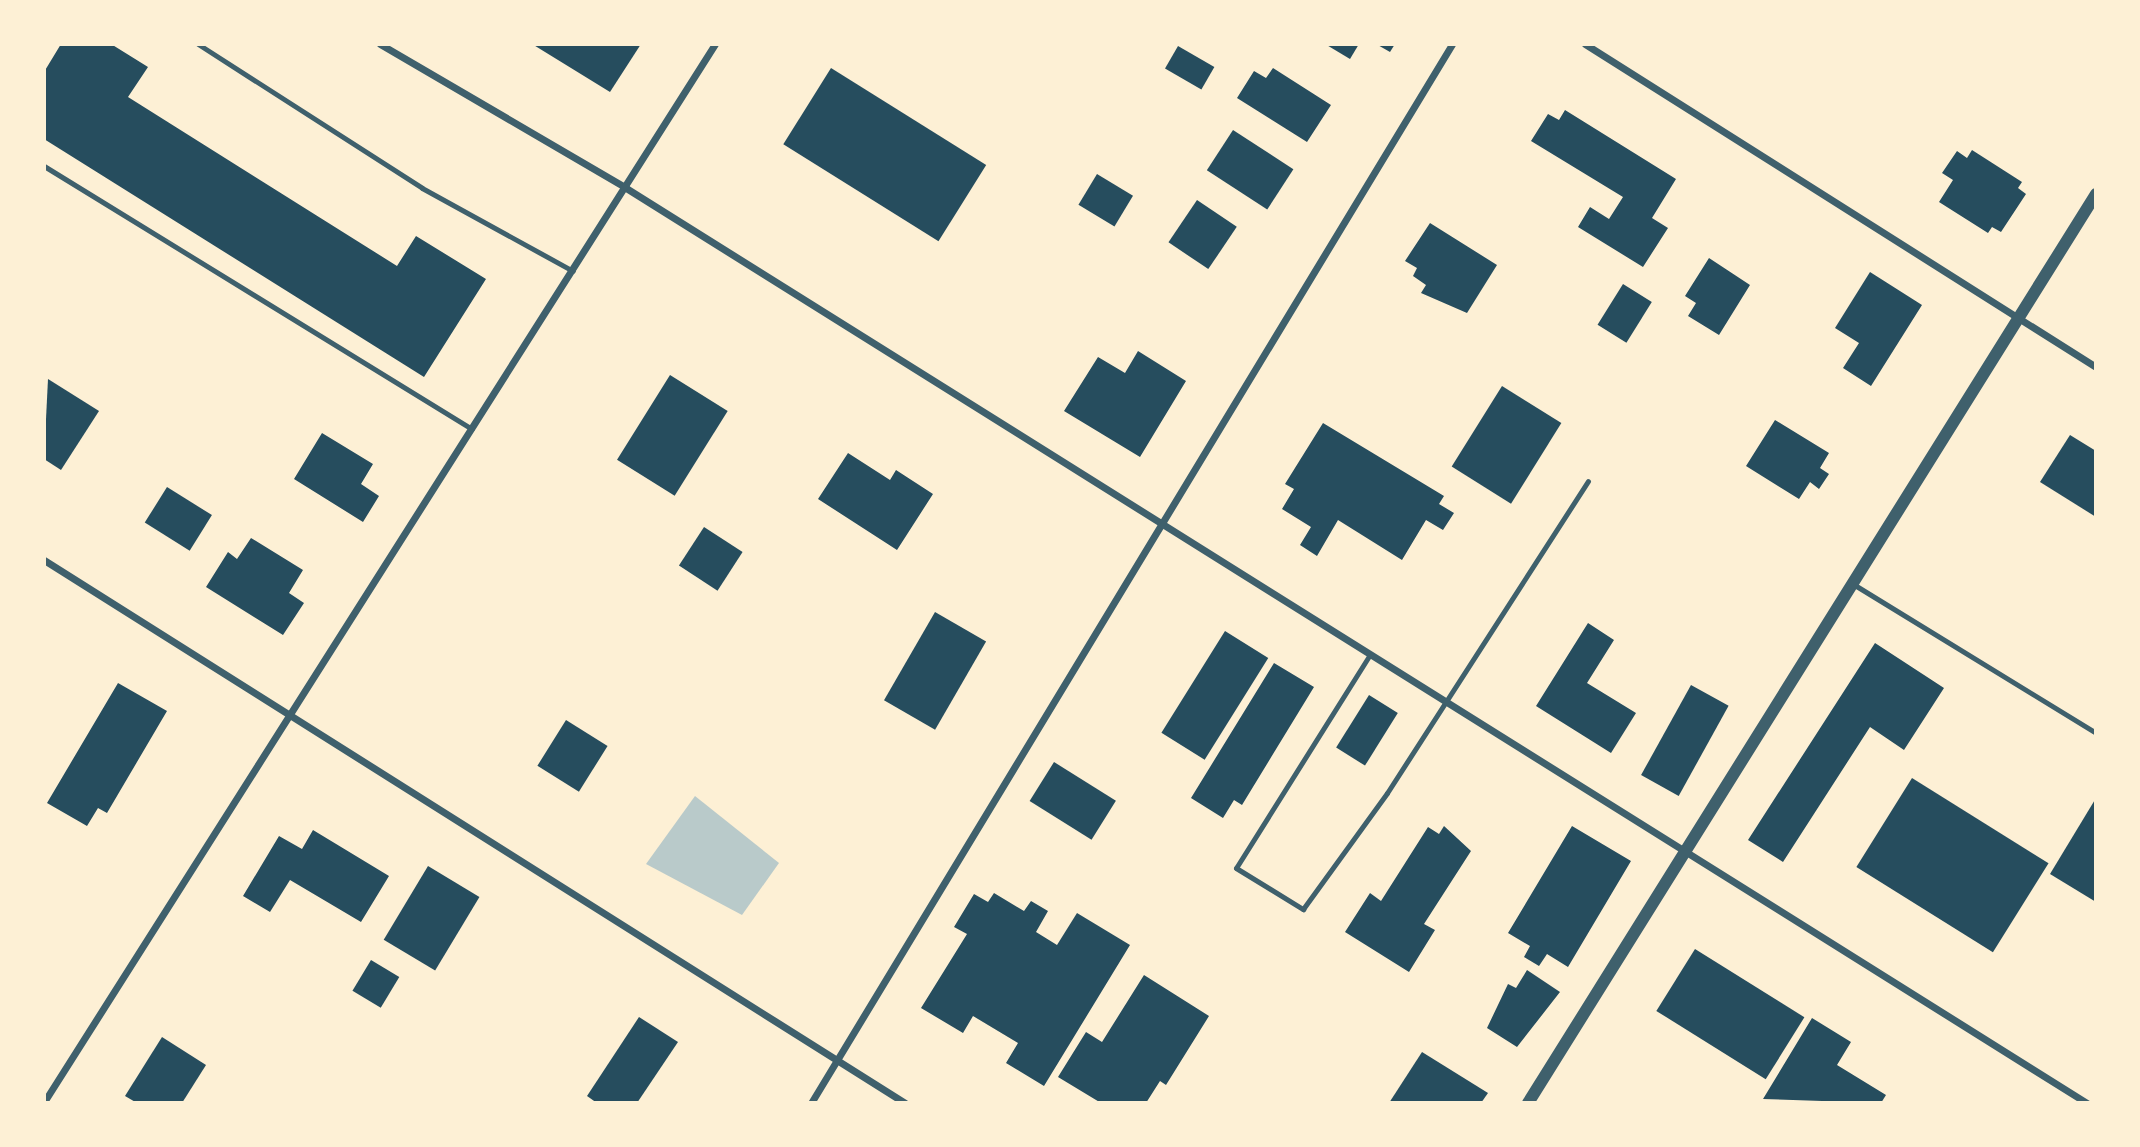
<!DOCTYPE html>
<style>
body{margin:0}
#map{position:relative;width:2140px;height:1147px;overflow:hidden;background:#fdf0d5;font-family:"Nunito Sans",sans-serif}
div>[style]{position:absolute}
[style*='--x']{left:calc(var(--x)*1px);top:calc(var(--y)*1px);width:calc(var(--w)*1px);rotate:calc(var(--a)*1deg)}
.green>*{inset:0;background:#b9caca}
.building>*{inset:0;background:#264d5e;transform-origin:0 0}
.service>*{height:5px;margin:-2.5px;padding:0 2.5px;transform-origin:2.5px;border-radius:2.5px;background:#3f606c}
.minor>*{height:7px;margin:-3.5px;padding:0 3.5px;transform-origin:3.5px;border-radius:3.5px;background:#3f606c}
.tertiary>*{height:12px;margin:-6px;padding:0 6px;transform-origin:6px;border-radius:6px;background:#3f606c}
span{translate:-50% -50%;white-space:nowrap;text-align:center;line-height:1.15;-webkit-text-stroke:7px #fdf0d5;paint-order:stroke}
.frame{position:absolute;inset:0;border:46px solid #fdf0d5;pointer-events:none}
</style>
<div id="map">
<div class="green">
<i style="clip-path:polygon(695px 796px,779px 863px,742px 915px,646px 864px)"></i>
</div>
<div class="building">
<i style="clip-path:polygon(61px 44px,111px 44px,148px 67px,128px 97px,397px 266px,416px 236px,486px 279px,424px 377px,44px 139px,44px 72px)"></i>
<i style="clip-path:polygon(532px 44px,641px 44px,610px 92px)"></i>
<i style="clip-path:polygon(1325px 44px,1359px 44px,1350px 59px)"></i>
<i style="clip-path:polygon(1376px 44px,1395px 44px,1390px 52px)"></i>
<i style="left:1178px;top:46px;width:42px;height:26px;rotate:30deg"></i>
<i style="left:831px;top:68px;width:183px;height:90px;rotate:32deg"></i>
<i style="clip-path:polygon(1273px 68px,1331px 105px,1307px 142px,1237px 98px,1254px 71px,1266px 78px)"></i>
<i style="clip-path:polygon(1565px 110px,1676px 179px,1652px 218px,1668px 228px,1643px 267px,1578px 227px,1590px 207px,1609px 219px,1623px 197px,1531px 141px,1548px 114px,1559px 120px)"></i>
<i style="left:1233px;top:130px;width:72px;height:48px;rotate:33deg"></i>
<i style="clip-path:polygon(1972px 150px,2022px 182px,2018px 188px,2026px 194px,2001px 232px,1992px 227px,1988px 233px,1939px 202px,1953px 180px,1942px 173px,1957px 151px,1967px 158px)"></i>
<i style="left:1097px;top:174px;width:42px;height:36px;rotate:31deg"></i>
<i style="left:1197px;top:200px;width:48px;height:51px;rotate:34deg"></i>
<i style="clip-path:polygon(1430px 223px,1497px 265px,1467px 313px,1421px 293px,1426px 285px,1413px 276px,1417px 268px,1405px 261px)"></i>
<i style="clip-path:polygon(1709px 258px,1750px 285px,1719px 335px,1688px 316px,1696px 303px,1685px 296px)"></i>
<i style="clip-path:polygon(1870px 272px,1922px 305px,1871px 386px,1843px 368px,1859px 343px,1835px 328px)"></i>
<i style="left:1623px;top:284px;width:34px;height:48px;rotate:32deg"></i>
<i style="clip-path:polygon(1138px 351px,1186px 381px,1140px 457px,1064px 411px,1098px 357px,1125px 373px)"></i>
<i style="left:670px;top:375px;width:68px;height:100px;rotate:32deg"></i>
<i style="clip-path:polygon(48px 379px,99px 411px,61px 470px,44px 459px)"></i>
<i style="left:1502px;top:386px;width:70px;height:95px;rotate:32deg"></i>
<i style="clip-path:polygon(1775px 420px,1829px 453px,1820px 468px,1829px 474px,1819px 489px,1810px 482px,1799px 499px,1746px 466px)"></i>
<i style="clip-path:polygon(1323px 423px,1444px 496px,1439px 504px,1454px 513px,1443px 530px,1426px 520px,1402px 560px,1338px 520px,1317px 556px,1300px 545px,1311px 527px,1282px 509px,1294px 489px,1285px 484px)"></i>
<i style="clip-path:polygon(322px 433px,373px 464px,361px 484px,379px 496px,363px 522px,294px 479px)"></i>
<i style="clip-path:polygon(2070px 435px,2096px 451px,2096px 517px,2040px 482px)"></i>
<i style="clip-path:polygon(848px 453px,890px 480px,896px 470px,933px 494px,897px 550px,818px 499px)"></i>
<i style="left:167px;top:487px;width:53px;height:42px;rotate:32deg"></i>
<i style="left:704px;top:527px;width:46px;height:46px;rotate:33deg"></i>
<i style="clip-path:polygon(251px 538px,303px 570px,289px 593px,304px 603px,283px 635px,206px 587px,228px 552px,237px 559px)"></i>
<i style="left:935px;top:612px;width:59px;height:102px;rotate:30deg"></i>
<i style="clip-path:polygon(1588px 623px,1614px 640px,1587px 683px,1636px 713px,1611px 753px,1536px 706px)"></i>
<i style="left:1225px;top:631px;width:51px;height:120px;rotate:32deg"></i>
<i style="clip-path:polygon(1875px 643px,1944px 688px,1904px 750px,1870px 727px,1783px 862px,1748px 840px)"></i>
<i style="clip-path:polygon(1274px 663px,1314px 687px,1242px 805px,1234px 800px,1223px 818px,1191px 798px)"></i>
<i style="clip-path:polygon(118px 683px,167px 711px,107px 813px,98px 808px,87px 826px,47px 803px)"></i>
<i style="left:1691px;top:685px;width:43px;height:103px;rotate:29deg"></i>
<i style="left:1369px;top:695px;width:34px;height:62px;rotate:32deg"></i>
<i style="left:566px;top:720px;width:49px;height:54px;rotate:32deg"></i>
<i style="left:1054px;top:762px;width:73px;height:46px;rotate:32deg"></i>
<i style="left:1912px;top:778px;width:161px;height:105px;rotate:32deg"></i>
<i style="clip-path:polygon(2096px 798px,2096px 902px,2050px 874px)"></i>
<i style="clip-path:polygon(1444px 826px,1471px 851px,1424px 924px,1435px 930px,1409px 972px,1345px 932px,1370px 893px,1381px 901px,1428px 827px,1439px 834px)"></i>
<i style="clip-path:polygon(1572px 826px,1631px 861px,1568px 967px,1547px 954px,1539px 966px,1524px 957px,1530px 946px,1508px 933px)"></i>
<i style="clip-path:polygon(313px 830px,389px 876px,361px 922px,290px 880px,270px 912px,243px 896px,279px 836px,302px 849px)"></i>
<i style="left:428px;top:866px;width:60px;height:86px;rotate:31deg"></i>
<i style="clip-path:polygon(994px 893px,1024px 911px,1031px 901px,1048px 911px,1036px 932px,1057px 945px,1077px 913px,1130px 945px,1044px 1086px,1006px 1063px,1018px 1043px,973px 1016px,963px 1033px,921px 1008px,967px 934px,954px 927px,974px 894px,988px 902px)"></i>
<i style="left:1695px;top:949px;width:129px;height:73px;rotate:32deg"></i>
<i style="left:371px;top:960px;width:33px;height:36px;rotate:31deg"></i>
<i style="clip-path:polygon(1527px 970px,1560px 992px,1517px 1047px,1487px 1028px,1508px 984px,1516px 988px)"></i>
<i style="clip-path:polygon(1144px 975px,1209px 1016px,1166px 1085px,1160px 1081px,1146px 1103px,1101px 1103px,1058px 1077px,1086px 1032px,1102px 1042px)"></i>
<i style="clip-path:polygon(639px 1017px,678px 1042px,637px 1103px,597px 1103px,587px 1096px)"></i>
<i style="clip-path:polygon(1812px 1018px,1851px 1042px,1837px 1065px,1886px 1095px,1881px 1103px,1763px 1099px)"></i>
<i style="clip-path:polygon(162px 1037px,206px 1065px,182px 1103px,137px 1103px,125px 1096px)"></i>
<i style="clip-path:polygon(1422px 1052px,1488px 1093px,1481px 1103px,1389px 1103px)"></i>
</div>
<div class="service">
<i style="--x:198;--y:44;--w:266;--a:32.7"></i>
<i style="--x:422;--y:188;--w:172;--a:28.8"></i>
<i style="--x:44;--y:166;--w:502;--a:31.57"></i>
<i style="--x:1853;--y:584;--w:285;--a:31.5"></i>
<i style="--x:1369;--y:656;--w:250;--a:122.1"></i>
<i style="--x:1236;--y:868;--w:79;--a:31.5"></i>
<i style="--x:1303;--y:909;--w:143;--a:-54.1"></i>
<i style="--x:1387;--y:793;--w:371;--a:-57.2"></i>
</div>
<div class="minor">
<i style="--x:380;--y:44;--w:285;--a:30.3"></i>
<i style="--x:626;--y:188;--w:1724;--a:32.06"></i>
<i style="--x:1585;--y:44;--w:605;--a:32.3"></i>
<i style="--x:44;--y:560;--w:1018;--a:32.24"></i>
<i style="--x:44;--y:1102;--w:1253;--a:-57.62"></i>
<i style="--x:811;--y:1103;--w:1238;--a:-58.81"></i>
</div>
<div class="tertiary">
<i style="--x:1528;--y:1103;--w:1072;--a:-58"></i>
</div>
<div class="frame"></div>
</div>
